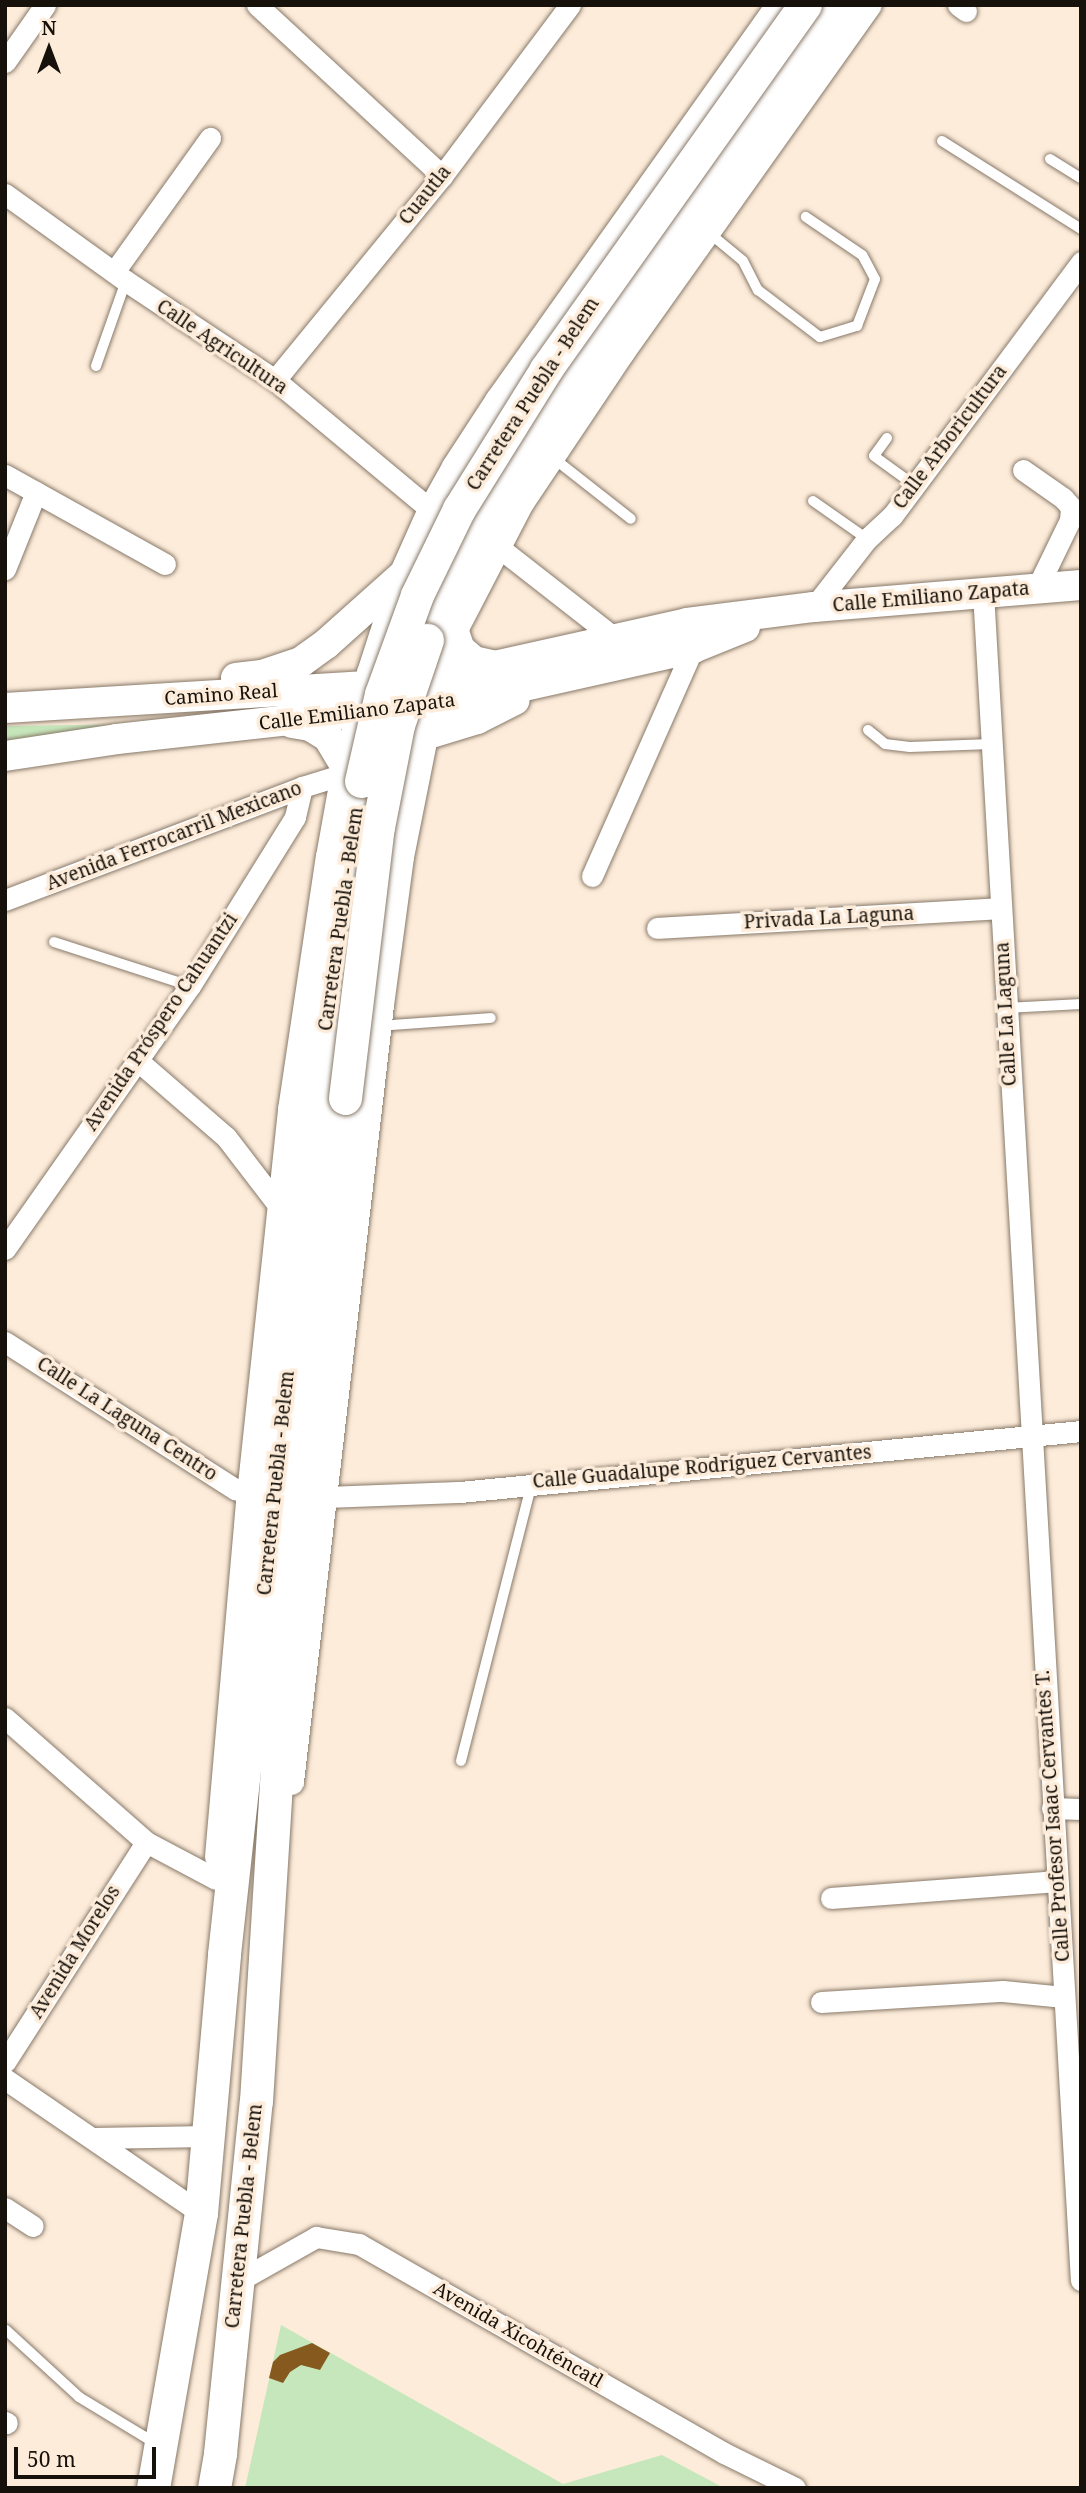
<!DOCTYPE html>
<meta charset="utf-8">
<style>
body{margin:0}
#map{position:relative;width:1086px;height:2493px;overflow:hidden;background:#fdecda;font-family:"Noto Serif",serif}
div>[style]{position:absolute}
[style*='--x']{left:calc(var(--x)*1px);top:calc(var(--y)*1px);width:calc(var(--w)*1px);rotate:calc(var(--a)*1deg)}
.green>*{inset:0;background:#c6e7bb}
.building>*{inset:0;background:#86591e}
.roads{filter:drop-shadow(0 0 2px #887969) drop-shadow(0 0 2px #887969)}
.service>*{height:10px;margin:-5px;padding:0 5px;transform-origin:5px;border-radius:5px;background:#fff}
.minor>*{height:21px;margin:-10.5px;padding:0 10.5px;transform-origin:10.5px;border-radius:10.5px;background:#fff}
.tertiary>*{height:26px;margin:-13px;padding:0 13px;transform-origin:13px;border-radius:13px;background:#fff}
.secondary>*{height:30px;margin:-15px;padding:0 15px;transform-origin:15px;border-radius:15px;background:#fff}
.primary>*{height:33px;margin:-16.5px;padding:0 16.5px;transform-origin:16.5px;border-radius:16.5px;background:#fff}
.bridges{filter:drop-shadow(0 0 2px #887969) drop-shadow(0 0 2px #887969)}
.primary-bridge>*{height:33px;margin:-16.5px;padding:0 16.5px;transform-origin:16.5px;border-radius:16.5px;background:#fff}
span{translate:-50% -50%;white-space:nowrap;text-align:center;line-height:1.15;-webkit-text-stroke:7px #fdecda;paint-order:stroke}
.street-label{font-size:19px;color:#16110a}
.frame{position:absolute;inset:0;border:7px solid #16110a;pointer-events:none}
.north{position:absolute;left:14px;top:14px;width:70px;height:70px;-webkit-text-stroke:5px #fdecda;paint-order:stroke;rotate:0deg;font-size:19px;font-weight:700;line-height:28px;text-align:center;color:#16110a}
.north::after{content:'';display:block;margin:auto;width:24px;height:32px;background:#16110a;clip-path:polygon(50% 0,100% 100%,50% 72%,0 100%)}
.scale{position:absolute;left:14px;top:2447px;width:142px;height:32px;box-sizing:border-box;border:4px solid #16110a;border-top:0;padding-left:9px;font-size:21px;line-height:24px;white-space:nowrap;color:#16110a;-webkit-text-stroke:5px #fdecda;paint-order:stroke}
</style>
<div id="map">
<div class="green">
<i style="clip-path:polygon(150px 724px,5px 746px,5px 726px)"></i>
<i style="clip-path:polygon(281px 2325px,563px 2484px,662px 2455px,724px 2488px,245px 2488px)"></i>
</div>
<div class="building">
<i style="clip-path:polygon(312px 2343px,330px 2353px,320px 2370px,301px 2365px,290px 2372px,283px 2383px,269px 2378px,273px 2362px,280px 2355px)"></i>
</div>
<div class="roads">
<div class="service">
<i style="--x:942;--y:141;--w:165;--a:32.3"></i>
<i style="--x:1050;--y:159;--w:36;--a:32"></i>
<i style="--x:708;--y:232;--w:45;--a:39.6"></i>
<i style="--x:743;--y:261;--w:33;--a:63"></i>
<i style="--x:758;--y:290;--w:78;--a:37.2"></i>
<i style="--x:820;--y:337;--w:39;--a:-17"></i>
<i style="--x:857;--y:326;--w:50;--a:-69"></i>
<i style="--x:875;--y:279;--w:27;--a:-118"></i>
<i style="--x:862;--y:255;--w:68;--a:-145.8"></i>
<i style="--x:96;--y:366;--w:90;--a:-70.6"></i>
<i style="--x:887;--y:438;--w:22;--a:126"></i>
<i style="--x:874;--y:456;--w:49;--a:35.9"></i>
<i style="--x:552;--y:457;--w:100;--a:38.1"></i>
<i style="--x:813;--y:501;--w:66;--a:35.1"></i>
<i style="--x:868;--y:730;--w:22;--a:39"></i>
<i style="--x:885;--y:744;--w:25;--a:7"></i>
<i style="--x:910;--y:747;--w:81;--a:-2.1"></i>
<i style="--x:54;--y:942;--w:143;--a:17.9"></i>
<i style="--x:1006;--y:1008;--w:75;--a:-3.1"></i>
<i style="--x:379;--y:1026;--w:112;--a:-4.1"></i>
<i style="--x:461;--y:1761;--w:287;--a:-75.7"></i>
<i style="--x:6;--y:2330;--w:99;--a:42.5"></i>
<i style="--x:79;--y:2397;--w:89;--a:31.2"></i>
</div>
<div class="minor">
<i style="--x:257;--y:5;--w:252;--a:42.7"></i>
<i style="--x:958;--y:5;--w:10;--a:37"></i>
<i style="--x:5;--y:62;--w:70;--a:-54.9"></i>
<i style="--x:5;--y:194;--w:149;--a:35.7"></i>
<i style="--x:126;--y:281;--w:179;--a:33.6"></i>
<i style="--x:275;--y:380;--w:203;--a:39.8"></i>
<i style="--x:114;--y:272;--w:165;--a:-54.4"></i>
<i style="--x:275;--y:380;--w:264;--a:-50.7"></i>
<i style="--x:442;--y:176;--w:214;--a:-53.2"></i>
<i style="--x:1023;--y:470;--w:49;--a:35"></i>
<i style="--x:1063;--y:498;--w:12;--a:48"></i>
<i style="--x:1071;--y:507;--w:13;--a:94"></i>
<i style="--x:1070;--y:520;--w:76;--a:115.9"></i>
<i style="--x:5;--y:475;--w:183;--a:29.1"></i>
<i style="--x:497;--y:546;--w:151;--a:38"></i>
<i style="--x:5;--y:569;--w:83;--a:-68.1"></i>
<i style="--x:983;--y:592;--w:1691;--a:86.68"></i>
<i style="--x:814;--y:607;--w:86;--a:-52.1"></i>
<i style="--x:867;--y:539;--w:34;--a:-43"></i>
<i style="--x:892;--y:516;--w:317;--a:-53.3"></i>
<i style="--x:592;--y:876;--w:249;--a:-66.1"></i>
<i style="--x:5;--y:900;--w:318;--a:-20.8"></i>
<i style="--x:302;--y:787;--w:44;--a:-17.2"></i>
<i style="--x:657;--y:928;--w:344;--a:-3.3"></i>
<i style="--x:137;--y:1060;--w:118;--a:40.9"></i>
<i style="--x:226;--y:1137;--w:92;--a:52.5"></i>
<i style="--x:5;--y:1249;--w:322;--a:-54.9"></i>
<i style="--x:190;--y:986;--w:199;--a:-58.1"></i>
<i style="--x:295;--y:817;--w:31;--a:-77"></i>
<i style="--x:5;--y:1342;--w:273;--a:32.6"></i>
<i style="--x:235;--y:1489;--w:16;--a:18"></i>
<i style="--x:323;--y:1497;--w:137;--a:-2.1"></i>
<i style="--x:460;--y:1492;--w:624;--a:-5.61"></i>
<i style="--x:5;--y:1718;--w:188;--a:41.3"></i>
<i style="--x:146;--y:1842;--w:79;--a:27.9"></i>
<i style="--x:1052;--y:1808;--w:29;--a:2"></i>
<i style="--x:831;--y:1898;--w:227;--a:-4.3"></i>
<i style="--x:821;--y:2002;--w:182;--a:-3.5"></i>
<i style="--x:1003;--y:1991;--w:61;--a:5.6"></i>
<i style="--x:5;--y:2062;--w:261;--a:-57.3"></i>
<i style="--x:5;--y:2079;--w:237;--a:34.4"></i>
<i style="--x:94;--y:2138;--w:114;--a:-1"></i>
<i style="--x:5;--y:2208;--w:33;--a:33"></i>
<i style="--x:238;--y:2281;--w:90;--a:-29.4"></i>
<i style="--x:316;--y:2237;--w:44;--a:9.2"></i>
<i style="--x:359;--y:2244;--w:421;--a:29.8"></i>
<i style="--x:724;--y:2453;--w:79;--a:26.2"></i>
<i style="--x:5;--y:2422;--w:2;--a:27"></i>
</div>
<div class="tertiary">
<i style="--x:291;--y:1782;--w:782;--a:-83.39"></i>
<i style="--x:381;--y:1005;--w:149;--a:-82.3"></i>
<i style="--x:401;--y:857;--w:184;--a:-78.7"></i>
<i style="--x:437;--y:677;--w:48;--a:-69.3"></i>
<i style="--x:454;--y:632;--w:145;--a:-62.6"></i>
<i style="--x:521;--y:503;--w:182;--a:-56.2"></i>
<i style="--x:622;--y:352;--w:426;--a:-54.6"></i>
<i style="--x:218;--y:1857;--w:364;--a:-85"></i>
<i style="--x:250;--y:1494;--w:386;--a:-83.9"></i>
<i style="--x:291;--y:1110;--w:256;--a:-81.5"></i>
<i style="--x:329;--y:857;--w:84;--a:-79.8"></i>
<i style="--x:344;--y:774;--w:104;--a:-75.6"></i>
<i style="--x:370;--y:673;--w:101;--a:-72.1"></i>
<i style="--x:401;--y:577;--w:73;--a:-65.9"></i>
<i style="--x:431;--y:510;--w:49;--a:-60.8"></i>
<i style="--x:455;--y:467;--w:79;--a:-56.9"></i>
<i style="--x:498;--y:401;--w:486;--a:-54.6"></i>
</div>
<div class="secondary">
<i style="--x:454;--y:632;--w:18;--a:71"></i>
<i style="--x:460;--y:649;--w:18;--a:41"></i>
<i style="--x:474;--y:661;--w:22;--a:13"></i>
<i style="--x:236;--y:678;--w:26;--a:-7"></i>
<i style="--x:262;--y:675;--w:41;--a:-18.4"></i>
<i style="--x:301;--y:662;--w:31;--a:-36"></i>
<i style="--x:326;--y:644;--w:101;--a:-41.8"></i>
<i style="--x:5;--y:708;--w:362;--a:-3.5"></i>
<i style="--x:366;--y:686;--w:131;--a:-8.8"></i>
<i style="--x:495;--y:666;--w:197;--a:-12.6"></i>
<i style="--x:687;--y:623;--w:128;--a:-7.2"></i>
<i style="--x:814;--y:607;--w:268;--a:-4.7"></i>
<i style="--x:292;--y:723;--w:18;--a:9"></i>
<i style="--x:310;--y:726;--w:21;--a:31"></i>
<i style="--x:328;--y:737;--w:35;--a:59"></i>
<i style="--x:425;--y:735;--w:54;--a:-17.1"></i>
<i style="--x:477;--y:719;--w:42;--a:-26.6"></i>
<i style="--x:5;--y:756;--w:113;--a:-8.6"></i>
<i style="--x:117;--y:739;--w:244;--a:-6.3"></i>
<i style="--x:360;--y:712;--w:70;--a:-4.1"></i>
<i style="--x:430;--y:707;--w:270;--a:-12.6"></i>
<i style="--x:693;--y:648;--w:56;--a:-22"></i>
</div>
<div class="primary">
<i style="--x:427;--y:640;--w:107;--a:-66.3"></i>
<i style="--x:470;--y:542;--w:112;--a:-59.3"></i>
<i style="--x:527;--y:446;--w:121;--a:-56.4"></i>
<i style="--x:594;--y:345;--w:418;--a:-54.4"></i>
<i style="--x:153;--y:2488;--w:279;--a:-80.1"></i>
<i style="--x:201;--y:2213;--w:260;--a:-84.9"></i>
<i style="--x:224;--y:1954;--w:867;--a:-83.78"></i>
<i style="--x:318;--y:1092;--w:235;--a:-83.1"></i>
<i style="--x:346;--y:859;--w:79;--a:-79.1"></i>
<i style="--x:214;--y:2488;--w:36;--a:-80"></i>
<i style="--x:220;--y:2453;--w:354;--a:-84.2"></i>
<i style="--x:256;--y:2101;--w:336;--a:-86.4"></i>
<i style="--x:277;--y:1766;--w:243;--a:-84.8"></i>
<i style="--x:299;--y:1524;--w:428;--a:-83.8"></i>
</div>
</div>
<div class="bridges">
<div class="primary-bridge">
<i style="--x:361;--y:781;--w:89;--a:-77.1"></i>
<i style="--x:381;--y:694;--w:105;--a:-70"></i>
<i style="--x:417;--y:595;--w:96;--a:-64"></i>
<i style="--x:459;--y:509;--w:165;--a:-58.1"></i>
<i style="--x:546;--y:369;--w:447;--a:-54.6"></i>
<i style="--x:345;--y:1098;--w:273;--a:-83.1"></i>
<i style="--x:378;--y:827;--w:104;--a:-78.9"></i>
<i style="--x:398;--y:725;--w:90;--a:-71.2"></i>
</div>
</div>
<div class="street-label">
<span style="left:425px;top:195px;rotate:-51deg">Cuautla</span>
<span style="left:222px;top:347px;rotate:34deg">Calle Agricultura</span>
<span style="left:533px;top:394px;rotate:-57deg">Carretera Puebla - Belem</span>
<span style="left:950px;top:437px;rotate:-53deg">Calle Arboricultura</span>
<span style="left:931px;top:597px;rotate:-5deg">Calle Emiliano Zapata</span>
<span style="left:221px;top:695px;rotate:-4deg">Camino Real</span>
<span style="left:357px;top:712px;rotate:-7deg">Calle Emiliano Zapata</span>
<span style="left:174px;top:836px;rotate:-21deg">Avenida Ferrocarril Mexicano</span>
<span style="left:829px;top:918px;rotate:-3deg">Privada La Laguna</span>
<span style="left:341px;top:919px;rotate:-82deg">Carretera Puebla - Belem</span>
<span style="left:1006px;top:1014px;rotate:-93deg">Calle La Laguna</span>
<span style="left:161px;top:1022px;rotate:-56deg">Avenida Próspero Cahuantzi</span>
<span style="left:127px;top:1419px;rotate:33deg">Calle La Laguna Centro</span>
<span style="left:702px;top:1467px;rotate:-5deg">Calle Guadalupe Rodríguez Cervantes</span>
<span style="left:276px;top:1483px;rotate:-84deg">Carretera Puebla - Belem</span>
<span style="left:1053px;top:1816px;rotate:-94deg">Calle Profesor Isaac Cervantes T.</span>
<span style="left:75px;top:1952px;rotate:-58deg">Avenida Morelos</span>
<span style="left:244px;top:2216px;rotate:-84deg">Carretera Puebla - Belem</span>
<span style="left:518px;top:2335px;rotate:30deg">Avenida Xicohténcatl</span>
</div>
<div class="frame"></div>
<div class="north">N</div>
<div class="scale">50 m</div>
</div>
